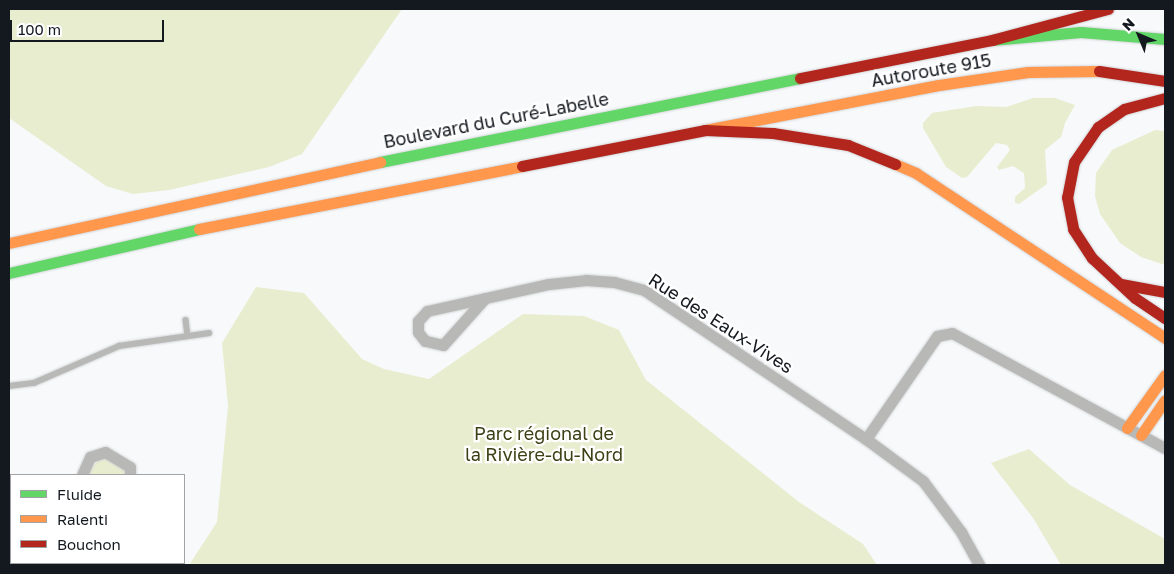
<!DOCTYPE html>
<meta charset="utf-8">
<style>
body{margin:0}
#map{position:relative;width:1174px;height:574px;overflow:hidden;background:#f7f9fb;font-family:"Golos Text",sans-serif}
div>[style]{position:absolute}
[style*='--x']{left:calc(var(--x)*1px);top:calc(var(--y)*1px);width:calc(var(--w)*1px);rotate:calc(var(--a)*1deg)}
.green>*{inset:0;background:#e9edd0}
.roads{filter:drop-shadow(0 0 1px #d3d5d7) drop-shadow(0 0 1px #d3d5d7)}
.lane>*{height:5.5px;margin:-2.75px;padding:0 2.75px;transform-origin:2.75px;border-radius:2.75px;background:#b8b9b6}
.street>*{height:11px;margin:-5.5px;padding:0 5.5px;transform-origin:5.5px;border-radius:5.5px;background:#b8b9b6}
.fast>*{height:11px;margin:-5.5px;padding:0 5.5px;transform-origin:5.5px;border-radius:5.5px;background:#63d668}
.slow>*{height:11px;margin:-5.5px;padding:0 5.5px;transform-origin:5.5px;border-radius:5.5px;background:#ff974d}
.jam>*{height:11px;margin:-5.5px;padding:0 5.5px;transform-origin:5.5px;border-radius:5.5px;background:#b3261e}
span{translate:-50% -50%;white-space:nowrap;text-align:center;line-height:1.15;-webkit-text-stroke:4.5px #fff;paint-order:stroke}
.street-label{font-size:18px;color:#13191f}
.park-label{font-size:18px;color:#3d3f14}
.frame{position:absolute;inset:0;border:10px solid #13191f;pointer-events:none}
.legend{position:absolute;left:10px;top:474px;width:175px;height:90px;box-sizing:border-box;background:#fff;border:1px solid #a1a3a5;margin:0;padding:6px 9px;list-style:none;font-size:15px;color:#13191f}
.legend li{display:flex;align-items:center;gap:10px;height:25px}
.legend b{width:25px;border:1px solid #a1a3a5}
.north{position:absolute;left:1114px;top:10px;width:50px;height:50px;-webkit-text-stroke:4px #fff;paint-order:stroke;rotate:315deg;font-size:14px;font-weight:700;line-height:20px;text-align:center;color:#13191f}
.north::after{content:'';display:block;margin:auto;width:18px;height:22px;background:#13191f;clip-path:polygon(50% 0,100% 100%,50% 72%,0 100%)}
.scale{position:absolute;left:10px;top:20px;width:154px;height:22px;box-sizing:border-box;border:2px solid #13191f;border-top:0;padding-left:6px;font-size:15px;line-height:18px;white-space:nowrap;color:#13191f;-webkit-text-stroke:4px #fff;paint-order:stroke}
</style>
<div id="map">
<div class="green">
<i style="clip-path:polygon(9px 9px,402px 9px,302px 154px,269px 167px,169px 190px,133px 194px,106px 186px,9px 118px)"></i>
<i style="clip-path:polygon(1033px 98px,1055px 98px,1075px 105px,1065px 123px,1061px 137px,1045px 150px,1047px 184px,1019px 204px,1015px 203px,1015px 197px,1025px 188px,1024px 173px,1013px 166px,999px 170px,997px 167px,1010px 150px,1007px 145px,996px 143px,967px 177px,962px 178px,946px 167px,923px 128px,923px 123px,932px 113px,976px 106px,1006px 107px)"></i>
<i style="clip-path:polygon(1155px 130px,1165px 131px,1165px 265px,1141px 257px,1120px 243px,1100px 214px,1095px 196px,1096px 173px,1112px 150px)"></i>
<i style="clip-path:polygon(256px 287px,304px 293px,362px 359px,384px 369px,429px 379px,523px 314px,584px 316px,619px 330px,646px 380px,799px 502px,863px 544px,877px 565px,189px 565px,217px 522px,228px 406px,222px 343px)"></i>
<i style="clip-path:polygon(1029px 449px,1070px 485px,1165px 539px,1165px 565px,1061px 565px,1033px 518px,991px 463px)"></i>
<i style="clip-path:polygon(101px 456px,125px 466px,125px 475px,87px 475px)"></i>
</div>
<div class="roads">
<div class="lane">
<i style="--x:186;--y:320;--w:16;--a:83"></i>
<i style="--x:9;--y:386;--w:25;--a:-7"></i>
<i style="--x:34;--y:383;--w:93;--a:-23.5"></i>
<i style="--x:119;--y:346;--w:91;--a:-8.2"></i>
</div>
<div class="street">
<i style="--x:485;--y:298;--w:63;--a:131.8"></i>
<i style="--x:443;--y:345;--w:18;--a:-167"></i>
<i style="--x:425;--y:341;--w:11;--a:-128"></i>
<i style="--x:418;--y:332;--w:11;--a:-90"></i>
<i style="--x:418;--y:321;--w:13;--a:-48"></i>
<i style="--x:427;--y:311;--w:125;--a:-12.5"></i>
<i style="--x:549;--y:284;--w:37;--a:-6"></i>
<i style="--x:586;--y:280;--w:28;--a:4"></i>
<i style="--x:614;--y:282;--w:31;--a:15"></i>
<i style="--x:644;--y:290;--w:267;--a:33.9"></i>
<i style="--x:866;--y:439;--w:71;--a:36.4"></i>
<i style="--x:923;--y:481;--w:64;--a:53.3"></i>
<i style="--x:961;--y:532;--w:38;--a:61"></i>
<i style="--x:866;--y:439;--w:125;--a:-55.4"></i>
<i style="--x:937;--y:336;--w:15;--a:-11"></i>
<i style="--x:952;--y:333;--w:242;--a:28.4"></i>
<i style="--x:82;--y:475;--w:20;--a:-66"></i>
<i style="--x:90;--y:457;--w:16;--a:-18"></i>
<i style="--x:105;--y:452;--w:29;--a:31"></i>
<i style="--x:130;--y:467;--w:8;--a:90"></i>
<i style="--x:80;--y:565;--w:3;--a:-45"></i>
</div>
<div class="fast">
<i style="--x:992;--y:40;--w:89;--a:-5.1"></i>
<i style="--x:1081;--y:32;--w:84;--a:4.8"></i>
<i style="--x:380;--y:162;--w:428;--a:-11.3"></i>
<i style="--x:9;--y:273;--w:195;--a:-13"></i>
</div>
<div class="slow">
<i style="--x:705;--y:130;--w:238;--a:-10.9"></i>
<i style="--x:939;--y:85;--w:90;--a:-8.3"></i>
<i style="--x:1028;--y:72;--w:71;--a:-0.8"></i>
<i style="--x:895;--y:164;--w:23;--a:23"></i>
<i style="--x:916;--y:173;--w:299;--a:33.5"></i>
<i style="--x:199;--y:229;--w:329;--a:-11"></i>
<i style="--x:9;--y:243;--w:380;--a:-12.3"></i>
<i style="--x:1127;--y:428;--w:65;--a:-54.4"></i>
<i style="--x:1141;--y:435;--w:42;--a:-55.6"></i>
</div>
<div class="jam">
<i style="--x:1099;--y:71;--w:67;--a:8.6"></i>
<i style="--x:800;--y:78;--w:196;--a:-11.2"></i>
<i style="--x:992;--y:40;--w:120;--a:-15"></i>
<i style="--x:1165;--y:98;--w:42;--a:165"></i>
<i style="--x:1124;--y:109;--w:32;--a:145"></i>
<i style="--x:1098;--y:127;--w:42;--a:124.4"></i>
<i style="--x:1074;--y:162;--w:36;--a:101"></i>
<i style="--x:1067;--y:197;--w:33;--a:79"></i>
<i style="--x:1073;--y:229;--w:35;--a:57"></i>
<i style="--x:1092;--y:258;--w:59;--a:42.9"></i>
<i style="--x:1135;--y:298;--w:36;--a:34"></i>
<i style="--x:522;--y:166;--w:187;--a:-11.1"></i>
<i style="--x:705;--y:130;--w:68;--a:2.5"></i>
<i style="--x:773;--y:133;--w:76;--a:9.1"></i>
<i style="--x:848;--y:145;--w:51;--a:22"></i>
<i style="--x:1121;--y:284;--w:45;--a:10.3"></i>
</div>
</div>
<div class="street-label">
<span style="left:931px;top:70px;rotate:-10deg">Autoroute 915</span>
<span style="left:496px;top:120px;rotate:-11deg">Boulevard du Curé-Labelle</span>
<span style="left:721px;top:323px;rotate:33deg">Rue des Eaux-Vives</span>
</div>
<div class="park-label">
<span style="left:544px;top:444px">Parc régional de<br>la Rivière-du-Nord</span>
</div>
<div class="frame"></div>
<ul class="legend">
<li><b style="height:6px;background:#63d668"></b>Fluide</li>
<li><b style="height:6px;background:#ff974d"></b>Ralenti</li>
<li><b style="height:6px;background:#b3261e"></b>Bouchon</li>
</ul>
<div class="north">N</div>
<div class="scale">100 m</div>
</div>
